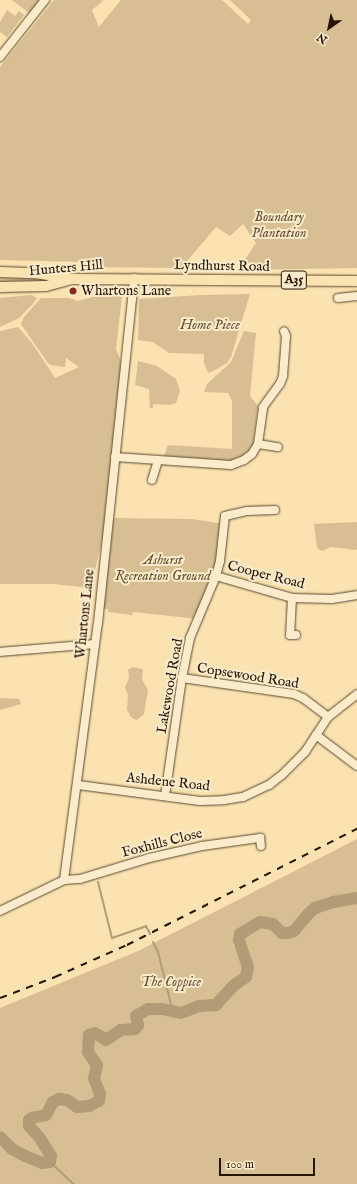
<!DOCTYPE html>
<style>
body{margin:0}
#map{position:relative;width:357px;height:1184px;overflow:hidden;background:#fbe2b1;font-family:"IM FELL English",serif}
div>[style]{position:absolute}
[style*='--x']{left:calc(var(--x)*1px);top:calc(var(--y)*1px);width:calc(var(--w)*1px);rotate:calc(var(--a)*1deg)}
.green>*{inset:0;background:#d7bf93}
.stream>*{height:2px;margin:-1px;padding:0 1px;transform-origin:1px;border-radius:1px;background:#b29c75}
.river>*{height:12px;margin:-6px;padding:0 6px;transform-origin:6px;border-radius:6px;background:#b29c75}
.roads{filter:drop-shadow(0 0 1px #5a482c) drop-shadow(0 0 1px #5a482c)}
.minor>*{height:8px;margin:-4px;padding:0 4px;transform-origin:4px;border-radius:4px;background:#fceccc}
.major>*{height:10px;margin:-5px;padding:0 5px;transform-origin:5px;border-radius:5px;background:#fbe2b1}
.rail>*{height:2px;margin-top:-1px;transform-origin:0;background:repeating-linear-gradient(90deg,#251400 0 7px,transparent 0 14px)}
.dots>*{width:11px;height:11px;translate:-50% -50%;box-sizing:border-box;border:2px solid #fceccc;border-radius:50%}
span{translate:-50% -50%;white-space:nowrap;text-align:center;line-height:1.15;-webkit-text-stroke:4px #fceccc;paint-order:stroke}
.shield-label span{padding:1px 3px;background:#fceccc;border:1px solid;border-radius:3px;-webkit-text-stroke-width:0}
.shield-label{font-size:13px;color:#251400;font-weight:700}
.park-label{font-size:14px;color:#635033;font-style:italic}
.street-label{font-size:14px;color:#251400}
.poi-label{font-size:14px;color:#251400}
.left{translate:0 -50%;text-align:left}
.north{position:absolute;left:309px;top:8px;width:40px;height:40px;-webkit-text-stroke:3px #fceccc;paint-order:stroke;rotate:213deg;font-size:11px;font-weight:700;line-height:16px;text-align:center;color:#251400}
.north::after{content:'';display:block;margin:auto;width:14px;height:18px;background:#251400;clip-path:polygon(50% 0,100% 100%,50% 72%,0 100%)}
.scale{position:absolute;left:219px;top:1158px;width:96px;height:18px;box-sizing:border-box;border:2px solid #251400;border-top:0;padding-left:5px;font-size:12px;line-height:14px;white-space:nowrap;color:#251400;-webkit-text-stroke:3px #fceccc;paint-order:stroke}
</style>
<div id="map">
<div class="green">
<i style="clip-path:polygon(12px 0,40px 0,29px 13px)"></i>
<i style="clip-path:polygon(54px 0,101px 0,103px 1px,92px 10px,99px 27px,121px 0,222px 0,248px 24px,251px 20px,230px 0,357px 0,357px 268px,243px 270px,241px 265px,256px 243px,243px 224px,230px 236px,216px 227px,181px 268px,84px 267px,84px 262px,0 260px,0 67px)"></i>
<i style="clip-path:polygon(7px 10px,15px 16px,19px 11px,24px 15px,7px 37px,0 32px,0 22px)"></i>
<i style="clip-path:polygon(0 277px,47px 278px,53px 281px,0 282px)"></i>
<i style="clip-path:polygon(250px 294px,231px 357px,227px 363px,215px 370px,208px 373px,204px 363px,204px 354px,169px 353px,153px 342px,138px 340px,139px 299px,201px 295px)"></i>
<i style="clip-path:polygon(31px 295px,37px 298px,33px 304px,19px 318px,0 327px,0 298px)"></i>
<i style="clip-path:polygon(122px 296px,116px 349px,122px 364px,105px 526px,91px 588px,53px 584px,0 584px,0 331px,18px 327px,32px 343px,55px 378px,79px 367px,66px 358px,65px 367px,51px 365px,47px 362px,21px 324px,24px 317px,41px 298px,69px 298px,78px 301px,93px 297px)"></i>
<i style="clip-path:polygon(244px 331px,256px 333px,250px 396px,258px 406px,253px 446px,244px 456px,231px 461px,164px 456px,168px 445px,232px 449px,232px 401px,228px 393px,204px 392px,207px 384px,231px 362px)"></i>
<i style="clip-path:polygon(138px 361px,157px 366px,176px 379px,180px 391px,176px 403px,170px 405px,153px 404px,153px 408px,150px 408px,149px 389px,135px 385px)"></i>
<i style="clip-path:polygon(109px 518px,192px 519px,224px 524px,220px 561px,198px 619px,133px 612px,132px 615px,108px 612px,108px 609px,99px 608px)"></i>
<i style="clip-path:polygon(357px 522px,357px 549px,355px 550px,331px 547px,322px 551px,317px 548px,314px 524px)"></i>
<i style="clip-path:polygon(133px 667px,143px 669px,142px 679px,148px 690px,144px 714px,137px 720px,132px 718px,127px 710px,128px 695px,125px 687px,129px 678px,128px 670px)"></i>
<i style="clip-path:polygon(0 698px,19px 699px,21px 704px,0 710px)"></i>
<i style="clip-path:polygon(evenodd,357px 839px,357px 1184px,0 1184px,0 1008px,138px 951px,357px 839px,344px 897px,344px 900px,329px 904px,315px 910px,291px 936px,286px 935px,266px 925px,257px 926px,244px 933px,241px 945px,250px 964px,250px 973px,243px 986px,234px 987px,219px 1006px,202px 1007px,177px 1015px,173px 1014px,173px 1010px,180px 1011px,203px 1003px,215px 1003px,232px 983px,239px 980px,243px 973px,244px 968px,233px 944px,240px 929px,250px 922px,256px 920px,271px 922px,286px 931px,295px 925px,315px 903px,344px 897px)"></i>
</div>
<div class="stream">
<i style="--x:98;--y:882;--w:58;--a:76"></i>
<i style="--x:112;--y:938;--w:36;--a:-19"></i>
<i style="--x:146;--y:926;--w:9;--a:63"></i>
<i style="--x:153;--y:942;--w:11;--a:63"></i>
<i style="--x:158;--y:952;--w:62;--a:76"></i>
<i style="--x:50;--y:1162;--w:33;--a:43"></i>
</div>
<div class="river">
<i style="--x:0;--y:1137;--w:17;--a:45"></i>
<i style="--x:12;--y:1149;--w:15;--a:28"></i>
<i style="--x:25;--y:1156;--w:18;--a:22"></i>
<i style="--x:42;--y:1163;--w:8;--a:-7"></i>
<i style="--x:50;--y:1162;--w:6;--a:-81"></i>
<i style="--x:51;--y:1156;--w:22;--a:-122"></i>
<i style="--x:39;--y:1137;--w:15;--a:-132"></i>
<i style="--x:29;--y:1126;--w:6;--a:-90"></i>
<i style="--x:29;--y:1120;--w:4;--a:-34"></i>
<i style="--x:32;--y:1118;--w:14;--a:-12"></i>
<i style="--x:46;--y:1115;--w:15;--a:-62"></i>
<i style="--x:53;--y:1102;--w:7;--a:-27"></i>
<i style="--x:59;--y:1099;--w:8;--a:7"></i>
<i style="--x:67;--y:1100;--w:12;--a:35"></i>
<i style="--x:77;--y:1107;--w:12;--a:-5"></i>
<i style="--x:89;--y:1106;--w:11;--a:-27"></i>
<i style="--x:99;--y:1101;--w:7;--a:-82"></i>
<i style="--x:100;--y:1094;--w:17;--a:-111"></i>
<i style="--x:94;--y:1078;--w:13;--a:-77"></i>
<i style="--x:97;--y:1065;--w:16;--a:-125"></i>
<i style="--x:88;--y:1052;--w:17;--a:-87"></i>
<i style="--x:89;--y:1035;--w:6;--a:-18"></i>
<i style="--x:95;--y:1033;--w:13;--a:32"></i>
<i style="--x:106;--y:1040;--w:18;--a:-34"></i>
<i style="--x:121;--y:1030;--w:14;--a:-4"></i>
<i style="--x:135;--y:1029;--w:5;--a:-53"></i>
<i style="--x:138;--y:1025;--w:9;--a:-103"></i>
<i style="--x:136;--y:1016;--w:14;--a:-30"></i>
<i style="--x:148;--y:1009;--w:14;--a:0"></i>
<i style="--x:162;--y:1009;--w:19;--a:12"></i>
<i style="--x:181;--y:1013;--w:19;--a:-21"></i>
<i style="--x:199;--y:1006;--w:17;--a:-3"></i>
<i style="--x:216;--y:1005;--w:25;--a:-48"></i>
<i style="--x:233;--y:986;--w:16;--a:-35"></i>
<i style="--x:246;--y:977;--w:10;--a:-79"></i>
<i style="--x:248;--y:967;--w:28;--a:-109"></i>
<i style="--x:239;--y:941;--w:7;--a:-82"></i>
<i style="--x:240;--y:934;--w:23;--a:-31"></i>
<i style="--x:260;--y:922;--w:13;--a:9"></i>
<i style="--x:273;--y:924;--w:13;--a:45"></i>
<i style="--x:282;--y:933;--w:6;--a:0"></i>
<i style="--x:288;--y:933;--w:6;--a:-18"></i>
<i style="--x:294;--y:931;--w:23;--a:-50"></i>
<i style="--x:309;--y:913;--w:8;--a:-40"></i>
<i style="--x:315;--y:908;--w:20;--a:-18"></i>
<i style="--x:334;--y:902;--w:23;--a:-10"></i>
</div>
<div class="roads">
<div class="minor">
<i style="--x:0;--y:57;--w:73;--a:-51.7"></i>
<i style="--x:338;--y:298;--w:19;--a:-6"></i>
<i style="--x:258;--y:444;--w:20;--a:9"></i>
<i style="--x:115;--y:457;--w:116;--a:3.9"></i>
<i style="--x:231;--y:465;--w:14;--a:-21"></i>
<i style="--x:244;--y:460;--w:10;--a:-37"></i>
<i style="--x:252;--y:454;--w:12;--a:-59"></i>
<i style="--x:258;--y:444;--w:37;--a:-82"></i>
<i style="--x:263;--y:407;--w:29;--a:-54"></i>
<i style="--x:280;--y:384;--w:9;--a:-69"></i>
<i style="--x:283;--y:376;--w:40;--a:-85.7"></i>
<i style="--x:286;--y:336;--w:5;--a:-112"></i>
<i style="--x:152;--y:480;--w:21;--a:-73"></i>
<i style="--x:216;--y:576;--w:79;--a:16.1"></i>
<i style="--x:292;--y:598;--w:40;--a:1.4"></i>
<i style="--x:332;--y:599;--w:25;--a:-9"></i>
<i style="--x:292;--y:598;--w:37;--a:93"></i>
<i style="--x:290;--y:635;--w:6;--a:0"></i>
<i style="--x:0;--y:652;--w:95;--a:-4.8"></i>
<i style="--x:182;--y:678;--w:113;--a:8.1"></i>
<i style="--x:294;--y:694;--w:10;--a:24"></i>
<i style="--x:303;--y:698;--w:31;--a:37"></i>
<i style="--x:316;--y:735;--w:51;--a:37.1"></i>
<i style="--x:78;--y:785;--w:123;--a:7.5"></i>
<i style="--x:200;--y:801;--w:24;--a:-2"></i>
<i style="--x:224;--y:800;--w:19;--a:-9"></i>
<i style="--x:243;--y:797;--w:29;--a:-25"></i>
<i style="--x:269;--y:785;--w:16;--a:-38"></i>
<i style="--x:282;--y:775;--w:33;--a:-45"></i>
<i style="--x:305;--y:752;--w:42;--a:-56.7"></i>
<i style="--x:328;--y:717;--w:37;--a:-38"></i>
<i style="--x:165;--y:796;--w:119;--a:-81.8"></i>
<i style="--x:182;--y:678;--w:41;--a:-78.7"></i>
<i style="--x:190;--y:638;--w:67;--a:-67.2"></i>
<i style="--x:216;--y:576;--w:16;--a:-75"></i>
<i style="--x:220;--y:561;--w:45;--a:-83.7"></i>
<i style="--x:225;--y:516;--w:23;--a:-13"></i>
<i style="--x:247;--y:511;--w:28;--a:-2"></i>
<i style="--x:64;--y:880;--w:259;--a:-82.5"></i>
<i style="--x:98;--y:623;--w:347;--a:-84"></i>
<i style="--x:64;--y:880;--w:16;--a:-4"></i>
<i style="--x:80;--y:879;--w:72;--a:-16.9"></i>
<i style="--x:149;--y:858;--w:54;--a:-12.8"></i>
<i style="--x:202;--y:846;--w:59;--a:-7.9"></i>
<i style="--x:260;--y:838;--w:8;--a:83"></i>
<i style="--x:0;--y:911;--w:71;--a:-25.8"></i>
</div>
<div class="major">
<i style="--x:0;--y:272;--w:35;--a:2"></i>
<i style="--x:35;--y:273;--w:33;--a:9"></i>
<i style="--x:0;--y:287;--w:46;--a:-1.2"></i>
<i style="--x:46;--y:286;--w:27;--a:-15"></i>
<i style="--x:72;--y:279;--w:285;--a:0.4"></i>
</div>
</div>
<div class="rail">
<i style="--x:0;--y:998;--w:59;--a:-20.9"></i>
<i style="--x:55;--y:977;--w:79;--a:-24"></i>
<i style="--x:127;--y:945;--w:258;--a:-26.8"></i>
</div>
<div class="dots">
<i style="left:73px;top:291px;background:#8f2418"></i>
</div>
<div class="shield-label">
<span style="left:294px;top:280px">A35</span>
</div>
<div class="park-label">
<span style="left:279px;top:225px">Boundary<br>Plantation</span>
<span style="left:210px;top:325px">Home Piece</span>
<span style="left:163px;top:568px">Ashurst<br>Recreation Ground</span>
<span style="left:171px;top:982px">The Coppice</span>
</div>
<div class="street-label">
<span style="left:222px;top:266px;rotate:1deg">Lyndhurst Road</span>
<span style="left:66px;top:268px;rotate:-5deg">Hunters Hill</span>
<span style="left:266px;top:575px;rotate:14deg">Cooper Road</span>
<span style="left:85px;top:614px;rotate:-84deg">Whartons Lane</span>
<span style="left:248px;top:676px;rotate:9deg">Copsewood Road</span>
<span style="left:170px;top:686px;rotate:-80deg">Lakewood Road</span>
<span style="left:168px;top:782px;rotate:6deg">Ashdene Road</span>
<span style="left:162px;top:843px;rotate:-14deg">Foxhills Close</span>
</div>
<div class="poi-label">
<span class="left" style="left:81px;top:291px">Whartons Lane</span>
</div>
<div class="north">N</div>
<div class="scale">100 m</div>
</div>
